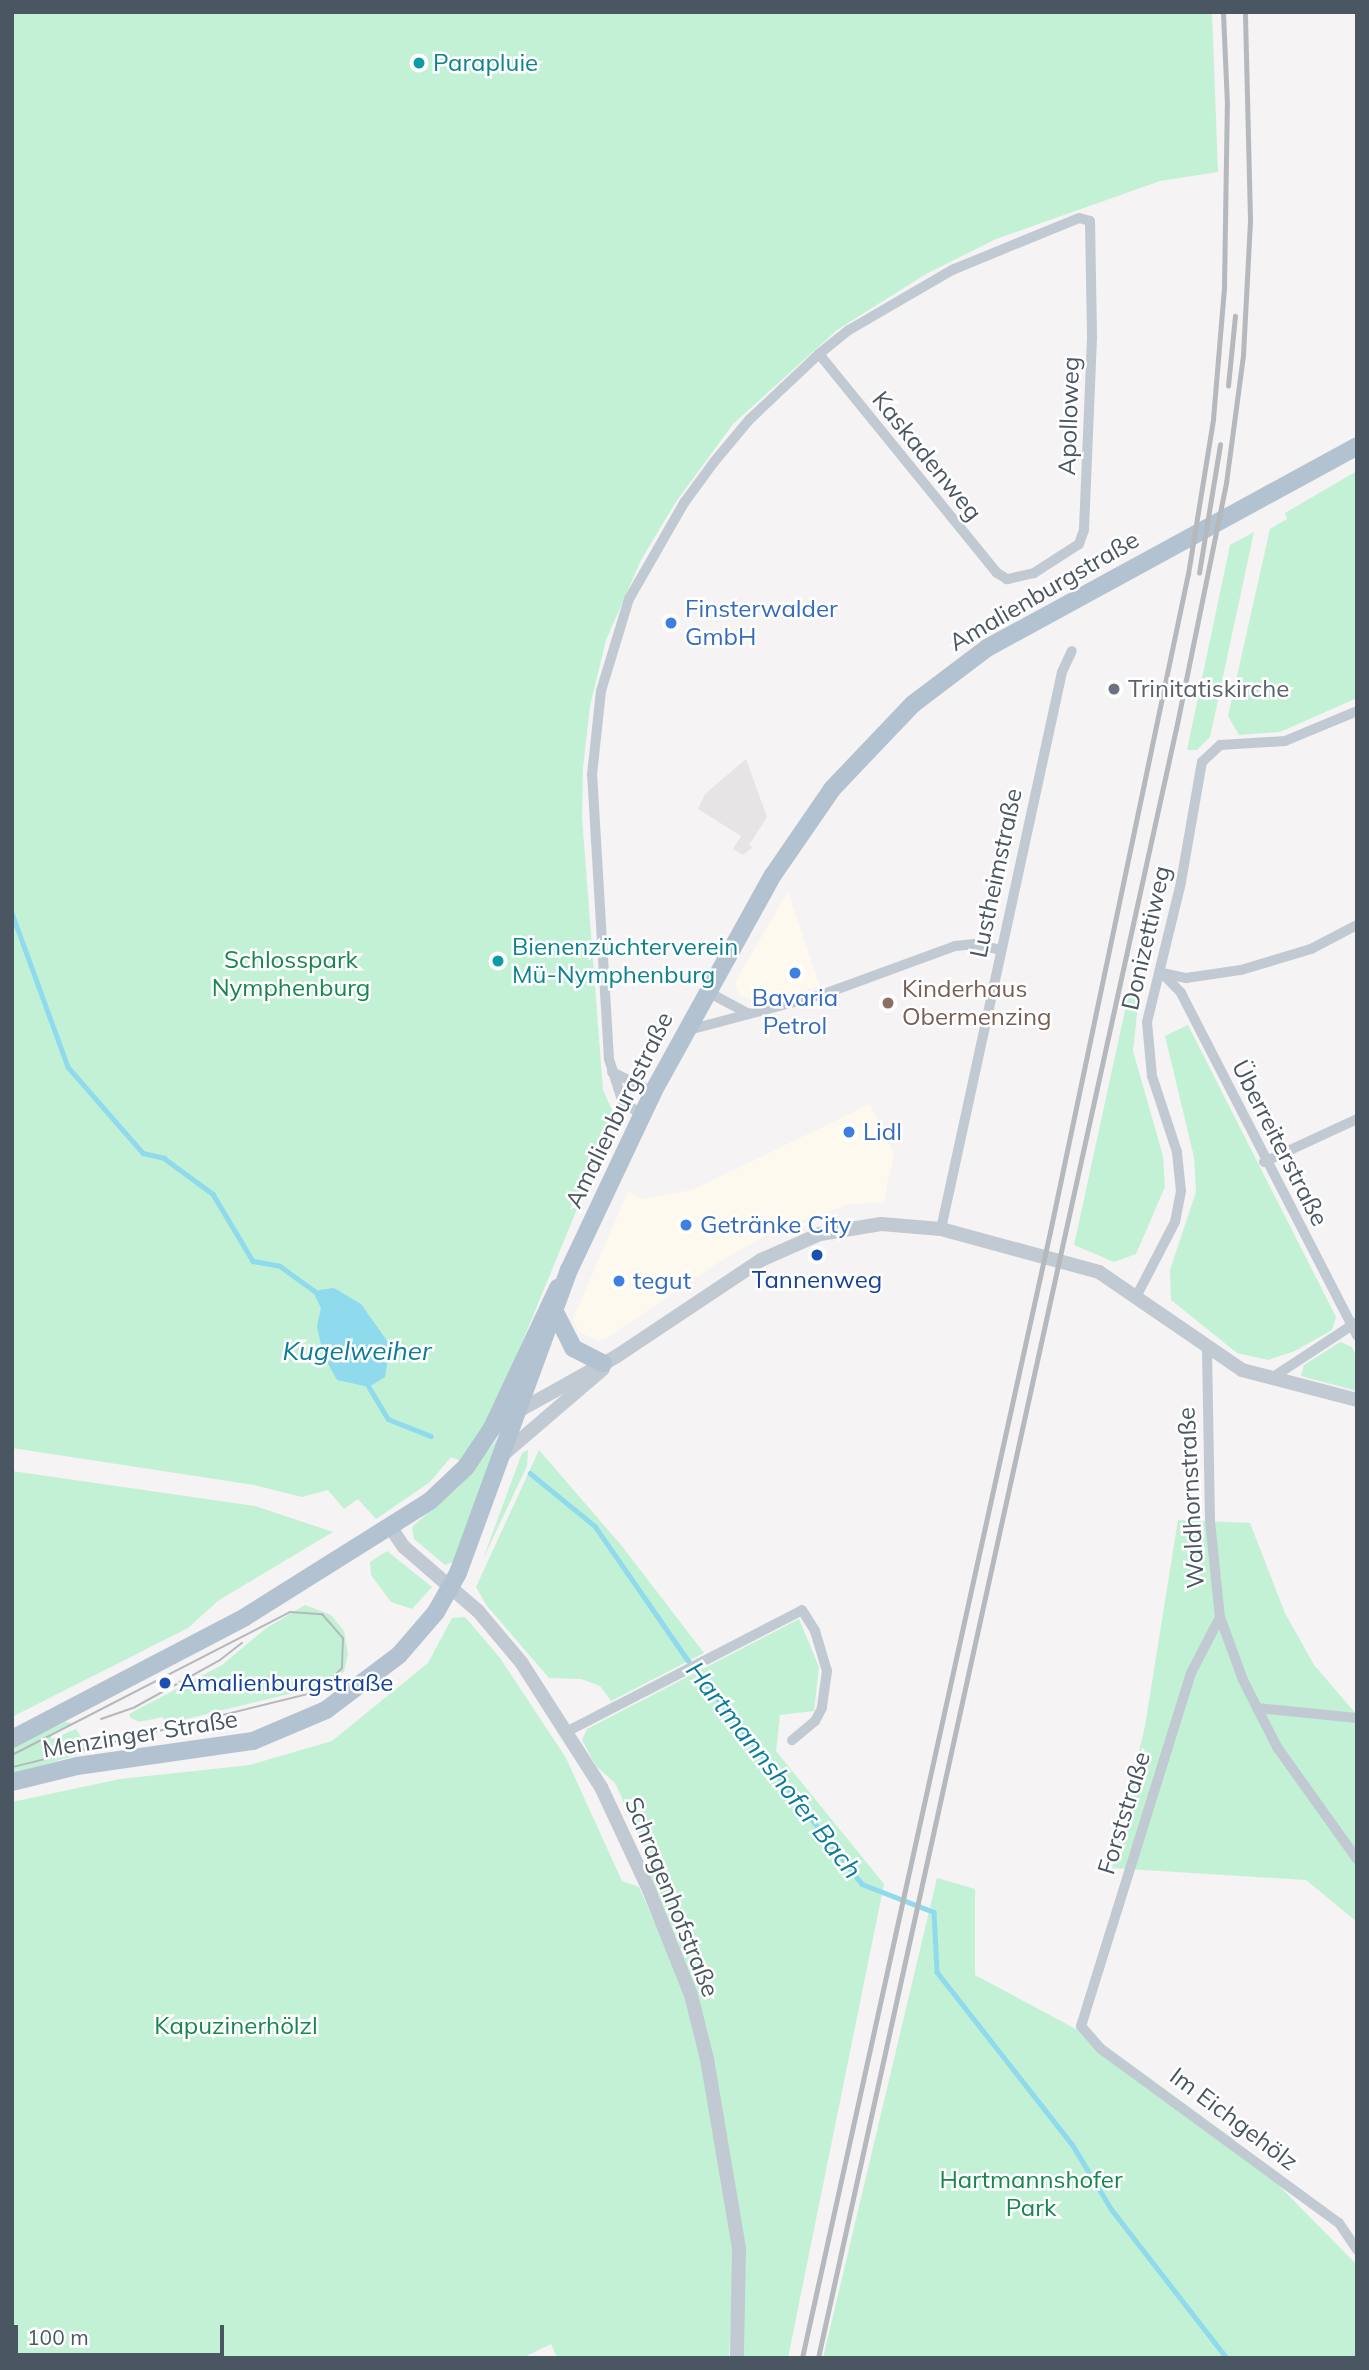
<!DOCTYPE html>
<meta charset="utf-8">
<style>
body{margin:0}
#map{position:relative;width:1369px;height:2370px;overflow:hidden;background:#f5f3f3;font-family:Mulish,sans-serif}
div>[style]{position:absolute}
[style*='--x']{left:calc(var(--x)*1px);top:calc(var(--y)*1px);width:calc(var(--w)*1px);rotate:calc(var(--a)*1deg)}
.commercial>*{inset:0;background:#fdf9ef}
.education>*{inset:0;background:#e6e4e5}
.green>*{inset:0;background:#c3f1d5}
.water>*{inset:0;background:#90daee}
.stream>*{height:4.5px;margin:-2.25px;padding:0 2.25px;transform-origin:2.25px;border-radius:2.25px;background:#90daee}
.minor>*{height:10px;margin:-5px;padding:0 5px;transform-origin:5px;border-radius:5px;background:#c1cad2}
.tertiary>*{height:14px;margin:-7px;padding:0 7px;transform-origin:7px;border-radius:7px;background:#c1cad2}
.primary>*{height:18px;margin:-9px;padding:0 9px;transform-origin:9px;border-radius:9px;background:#b3c2d1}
.tram>*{height:2px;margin:-1px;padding:0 1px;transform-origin:1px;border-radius:1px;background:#b5b8bd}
.rail>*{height:4.5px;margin:-2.25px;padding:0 2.25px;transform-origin:2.25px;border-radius:2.25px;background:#b5b8bd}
.dots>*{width:19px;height:19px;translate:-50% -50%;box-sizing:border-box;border:4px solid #fff;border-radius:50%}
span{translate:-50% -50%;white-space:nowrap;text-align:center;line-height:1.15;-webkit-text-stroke:5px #fff;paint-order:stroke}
.culture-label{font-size:24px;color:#0d838f}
.left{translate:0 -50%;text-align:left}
.street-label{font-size:24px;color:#4a5661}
.shop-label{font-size:24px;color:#366cbe}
.worship-label{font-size:24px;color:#5b616d}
.park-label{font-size:24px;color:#17864f}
.education-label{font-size:24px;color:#785e54}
.transit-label{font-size:24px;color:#164399}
.water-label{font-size:26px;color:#0c7c9b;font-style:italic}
.frame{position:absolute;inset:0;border:14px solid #4a5661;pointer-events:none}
.scale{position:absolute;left:14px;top:2325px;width:210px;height:32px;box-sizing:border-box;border:4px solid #4a5661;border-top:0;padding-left:9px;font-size:21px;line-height:24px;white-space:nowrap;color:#4a5661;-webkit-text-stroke:5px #fff;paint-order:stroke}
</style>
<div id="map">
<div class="commercial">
<i style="clip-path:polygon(788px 892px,820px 987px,755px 1002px,739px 995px,735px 982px)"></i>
<i style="clip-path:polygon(870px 1104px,894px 1154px,883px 1203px,850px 1204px,780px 1228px,722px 1260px,611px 1336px,599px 1341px,579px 1332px,573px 1319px,628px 1191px,641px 1199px,692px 1190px)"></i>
</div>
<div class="education">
<i style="clip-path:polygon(746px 759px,767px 817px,749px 845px,753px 847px,743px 855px,733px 849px,741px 836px,698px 809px,705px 794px)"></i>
</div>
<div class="green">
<i style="clip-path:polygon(12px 12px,1212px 12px,1218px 172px,1160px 181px,996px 239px,926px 274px,837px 330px,733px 424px,675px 503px,641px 560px,606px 640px,590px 706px,583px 768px,582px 818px,603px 1090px,615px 1117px,495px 1408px,461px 1461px,451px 1457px,430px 1482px,376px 1519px,358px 1499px,344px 1509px,328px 1490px,302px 1497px,254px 1485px,12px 1448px)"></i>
<i style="clip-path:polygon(1357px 471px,1357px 698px,1280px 732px,1239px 735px,1228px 716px,1270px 529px,1287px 519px,1285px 513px)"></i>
<i style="clip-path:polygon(1254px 532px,1210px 737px,1197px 750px,1187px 750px,1230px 545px)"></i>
<i style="clip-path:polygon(1129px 992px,1139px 995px,1133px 1051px,1163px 1156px,1165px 1187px,1136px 1254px,1114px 1262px,1074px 1245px)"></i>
<i style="clip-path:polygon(1188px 1025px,1336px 1317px,1332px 1330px,1295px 1351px,1268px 1360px,1237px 1353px,1171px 1300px,1170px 1270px,1196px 1192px,1194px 1157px,1165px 1036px)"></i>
<i style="clip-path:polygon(1340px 1342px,1352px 1347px,1357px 1358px,1357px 1391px,1301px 1376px,1304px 1365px)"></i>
<i style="clip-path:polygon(499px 1437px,453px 1562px,445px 1565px,414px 1539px,412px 1527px,457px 1488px)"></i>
<i style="clip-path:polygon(528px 1450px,527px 1466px,483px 1559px,522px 1453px)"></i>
<i style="clip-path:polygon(539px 1450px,621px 1545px,704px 1653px,611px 1701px,600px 1686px,581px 1679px,549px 1678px,487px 1606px,476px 1587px)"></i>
<i style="clip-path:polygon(12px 1471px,255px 1506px,333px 1532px,219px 1600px,188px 1628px,12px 1717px)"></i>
<i style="clip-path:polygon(1178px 1520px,1250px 1523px,1285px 1613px,1314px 1665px,1357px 1715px,1357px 1922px,1306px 1880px,1112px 1868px,1145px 1726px)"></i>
<i style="clip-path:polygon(387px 1551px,432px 1587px,412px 1609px,391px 1602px,371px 1575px,370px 1562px)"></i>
<i style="clip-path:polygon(305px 1605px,331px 1615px,344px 1631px,348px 1654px,344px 1672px,314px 1688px,166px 1724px,163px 1717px,139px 1722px,131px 1718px,129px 1714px,222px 1665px,265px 1629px)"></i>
<i style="clip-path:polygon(465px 1617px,500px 1658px,566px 1758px,622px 1881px,639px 1887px,687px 1997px,703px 2062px,734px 2250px,729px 2358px,557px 2358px,551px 2344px,522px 2358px,12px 2358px,12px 1802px,120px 1779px,250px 1765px,332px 1741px,428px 1663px,452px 1618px)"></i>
<i style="clip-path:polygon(799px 1619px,819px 1667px,814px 1711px,780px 1715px,776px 1751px,884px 1884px,788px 2358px,743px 2358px,713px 2057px,645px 1869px,649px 1857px,615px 1783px,596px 1766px,582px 1740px,587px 1729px)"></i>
<i style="clip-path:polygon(65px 1722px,73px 1723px,50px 1734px,52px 1739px,76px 1729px,91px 1751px,12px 1774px,12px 1747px)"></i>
<i style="clip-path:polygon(937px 1878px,975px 1889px,975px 1975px,1102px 2043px,1233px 2139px,1357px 2265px,1357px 2358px,823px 2358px)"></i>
</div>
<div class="water">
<i style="clip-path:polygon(334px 1288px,361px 1304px,390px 1345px,385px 1377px,369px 1387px,337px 1380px,323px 1355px,317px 1326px,321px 1308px,315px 1296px,319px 1290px)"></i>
</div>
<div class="stream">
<i style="--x:12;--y:913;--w:164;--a:70"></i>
<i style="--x:68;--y:1067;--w:114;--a:48.9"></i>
<i style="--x:143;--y:1153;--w:22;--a:13"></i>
<i style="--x:164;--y:1158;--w:61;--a:36.3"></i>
<i style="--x:213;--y:1194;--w:78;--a:59.2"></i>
<i style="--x:253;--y:1261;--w:27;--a:10"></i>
<i style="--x:280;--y:1266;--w:44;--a:35.8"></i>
<i style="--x:369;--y:1387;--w:37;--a:59"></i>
<i style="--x:388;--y:1419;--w:46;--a:21.6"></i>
<i style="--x:530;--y:1473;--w:84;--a:39.2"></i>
<i style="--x:595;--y:1526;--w:162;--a:55.3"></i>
<i style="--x:687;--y:1659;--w:285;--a:52.1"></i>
<i style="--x:862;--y:1884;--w:77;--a:21.3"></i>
<i style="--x:934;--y:1912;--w:60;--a:87.1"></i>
<i style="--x:937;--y:1972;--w:219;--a:51.9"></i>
<i style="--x:1072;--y:2144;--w:77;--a:58.8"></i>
<i style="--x:1112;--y:2210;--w:187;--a:52.2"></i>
</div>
<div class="minor">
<i style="--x:1162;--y:973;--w:28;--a:46"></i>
<i style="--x:1181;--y:993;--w:385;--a:62.8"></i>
<i style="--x:1162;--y:973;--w:25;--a:12"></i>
<i style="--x:1186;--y:978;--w:56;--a:-8.3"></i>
<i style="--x:1241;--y:970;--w:73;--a:-16.7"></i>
<i style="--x:1311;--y:949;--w:52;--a:-27.6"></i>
<i style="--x:706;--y:991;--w:47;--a:28.2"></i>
<i style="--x:685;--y:1031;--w:144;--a:-14.9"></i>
<i style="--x:824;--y:994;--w:140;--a:-20.1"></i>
<i style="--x:955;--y:946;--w:20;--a:-6"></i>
<i style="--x:975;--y:944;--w:26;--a:13"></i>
<i style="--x:612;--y:1072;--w:46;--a:26"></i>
<i style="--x:641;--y:1115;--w:24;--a:-142"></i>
<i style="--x:622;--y:1100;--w:43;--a:-107.6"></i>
<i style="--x:609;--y:1059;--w:285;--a:-93.4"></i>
<i style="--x:592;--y:775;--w:84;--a:-83.9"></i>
<i style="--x:601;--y:691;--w:96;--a:-73.1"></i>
<i style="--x:629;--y:599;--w:111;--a:-60.2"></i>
<i style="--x:684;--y:503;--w:51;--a:-53.8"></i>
<i style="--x:714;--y:462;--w:55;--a:-50.2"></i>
<i style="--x:749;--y:420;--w:96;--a:-43.3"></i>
<i style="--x:819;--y:354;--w:38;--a:-39"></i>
<i style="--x:849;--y:330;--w:119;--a:-30.2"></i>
<i style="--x:952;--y:270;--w:137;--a:-22.3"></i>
<i style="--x:1079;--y:218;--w:11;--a:15"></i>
<i style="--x:1090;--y:221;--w:117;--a:89"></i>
<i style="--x:1092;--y:338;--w:192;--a:92.4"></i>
<i style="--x:1084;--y:530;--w:15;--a:110"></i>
<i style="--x:1079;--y:544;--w:54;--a:147.2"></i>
<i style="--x:1034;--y:573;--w:28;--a:167"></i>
<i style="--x:1007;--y:579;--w:12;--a:-149"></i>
<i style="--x:997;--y:573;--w:282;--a:-129.1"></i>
<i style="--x:1264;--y:1162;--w:102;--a:-24.8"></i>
<i style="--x:941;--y:1229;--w:570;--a:-77.74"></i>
<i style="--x:1062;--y:672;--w:23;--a:-65"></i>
<i style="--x:1137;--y:1295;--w:82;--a:-62.5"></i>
<i style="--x:1175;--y:1222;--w:32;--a:-79"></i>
<i style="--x:1181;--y:1191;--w:39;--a:-96"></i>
<i style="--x:1177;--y:1152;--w:80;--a:-108.2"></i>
<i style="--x:1152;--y:1076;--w:54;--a:-95.3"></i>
<i style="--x:1147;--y:1022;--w:144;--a:-76.3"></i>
<i style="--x:1181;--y:882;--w:122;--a:-80.1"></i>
<i style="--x:1202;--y:762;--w:25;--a:-43"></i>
<i style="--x:1220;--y:745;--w:65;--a:-3.5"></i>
<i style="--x:1285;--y:741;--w:78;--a:-22.6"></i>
<i style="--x:1207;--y:1349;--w:172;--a:89"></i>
<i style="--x:1210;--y:1521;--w:97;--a:84.1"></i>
<i style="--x:1220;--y:1617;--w:67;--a:69.9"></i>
<i style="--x:1243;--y:1680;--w:75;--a:63.1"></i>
<i style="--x:1277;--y:1747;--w:138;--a:54.5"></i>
<i style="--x:1270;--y:1379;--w:104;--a:-33.2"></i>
<i style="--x:1220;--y:1617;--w:63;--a:117.4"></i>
<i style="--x:1191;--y:1673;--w:370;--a:107.3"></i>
<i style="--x:1081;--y:2026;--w:30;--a:49"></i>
<i style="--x:1101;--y:2049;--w:295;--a:36.2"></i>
<i style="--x:1339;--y:2223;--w:32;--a:56"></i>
<i style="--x:1257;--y:1708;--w:100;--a:5.7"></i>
<i style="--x:568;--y:1731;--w:263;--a:-27.3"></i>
<i style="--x:802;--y:1610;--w:25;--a:58"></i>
<i style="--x:815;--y:1631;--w:42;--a:73.3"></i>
<i style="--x:827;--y:1671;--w:37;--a:98"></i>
<i style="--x:822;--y:1708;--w:15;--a:118"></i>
<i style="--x:815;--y:1721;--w:30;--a:140"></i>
</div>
<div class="tertiary">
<i style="--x:513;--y:1414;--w:119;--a:-29.1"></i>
<i style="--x:617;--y:1356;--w:173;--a:-33.7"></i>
<i style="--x:761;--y:1260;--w:64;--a:-23.8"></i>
<i style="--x:820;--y:1234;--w:62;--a:-9.3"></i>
<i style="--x:881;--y:1224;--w:60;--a:4.8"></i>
<i style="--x:941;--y:1229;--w:164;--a:15.2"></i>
<i style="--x:1099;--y:1272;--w:173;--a:34.4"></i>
<i style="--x:1242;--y:1370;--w:119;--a:14.6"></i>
<i style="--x:505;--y:1453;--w:129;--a:-40.6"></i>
<i style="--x:391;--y:1528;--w:23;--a:56"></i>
<i style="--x:404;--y:1547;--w:98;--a:40.9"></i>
<i style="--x:478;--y:1611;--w:67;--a:49.9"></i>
<i style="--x:521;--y:1662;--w:148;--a:57.4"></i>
<i style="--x:601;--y:1787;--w:114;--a:65"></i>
<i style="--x:649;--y:1890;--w:113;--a:68.2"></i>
<i style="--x:691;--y:1995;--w:66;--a:76"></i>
<i style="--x:707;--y:2059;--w:193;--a:80.4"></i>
<i style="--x:739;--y:2249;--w:109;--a:91.1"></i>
</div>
<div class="primary">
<i style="--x:556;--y:1314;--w:38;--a:63"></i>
<i style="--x:573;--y:1348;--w:34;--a:27"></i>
<i style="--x:12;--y:1739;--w:263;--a:-27.6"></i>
<i style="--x:245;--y:1617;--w:218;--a:-32.1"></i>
<i style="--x:430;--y:1501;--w:50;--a:-43.4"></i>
<i style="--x:466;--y:1467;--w:47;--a:-56.3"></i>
<i style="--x:492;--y:1428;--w:155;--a:-64.8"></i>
<i style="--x:12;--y:1782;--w:67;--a:-13.8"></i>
<i style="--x:77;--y:1766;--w:178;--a:-8.1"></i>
<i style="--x:253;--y:1741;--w:79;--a:-23"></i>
<i style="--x:326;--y:1710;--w:91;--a:-37"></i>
<i style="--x:399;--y:1655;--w:57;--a:-49.3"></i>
<i style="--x:436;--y:1612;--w:45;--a:-60.6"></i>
<i style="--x:458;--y:1573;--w:323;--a:-69.9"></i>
<i style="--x:569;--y:1270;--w:197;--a:-64.7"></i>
<i style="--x:653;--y:1092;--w:248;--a:-61.1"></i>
<i style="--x:773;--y:875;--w:104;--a:-55.5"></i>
<i style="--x:832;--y:789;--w:117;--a:-46.4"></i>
<i style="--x:913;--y:704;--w:93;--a:-37.1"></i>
<i style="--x:987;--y:648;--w:422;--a:-28.6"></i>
</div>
<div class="tram">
<i style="--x:101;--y:1719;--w:36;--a:-19"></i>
<i style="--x:135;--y:1707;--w:97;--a:-28.9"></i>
<i style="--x:220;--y:1660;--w:28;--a:-38"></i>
<i style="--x:12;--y:1755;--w:313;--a:-27.2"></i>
<i style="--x:290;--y:1612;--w:32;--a:4"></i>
<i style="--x:322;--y:1614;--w:32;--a:49"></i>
<i style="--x:343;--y:1638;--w:30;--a:92"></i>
<i style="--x:342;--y:1668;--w:32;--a:134"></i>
<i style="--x:320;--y:1691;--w:317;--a:166.1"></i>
</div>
<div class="rail">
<i style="--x:1228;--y:386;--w:70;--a:-84.3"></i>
<i style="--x:1199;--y:573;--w:130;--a:-80.7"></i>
<i style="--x:802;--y:2358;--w:1153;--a:-77.58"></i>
<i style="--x:1050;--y:1232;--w:672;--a:-78.16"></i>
<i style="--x:1188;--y:574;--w:157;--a:-80.8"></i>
<i style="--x:1213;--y:419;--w:132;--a:-85.2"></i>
<i style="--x:1224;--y:287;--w:182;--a:-89.1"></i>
<i style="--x:1227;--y:105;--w:93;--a:-92.5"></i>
<i style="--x:818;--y:2358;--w:1668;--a:-77.61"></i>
<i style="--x:1176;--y:729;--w:251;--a:-78.5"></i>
<i style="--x:1226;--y:483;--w:129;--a:-82.4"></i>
<i style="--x:1243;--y:355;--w:135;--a:-87"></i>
<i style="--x:1250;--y:220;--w:208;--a:-91.4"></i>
</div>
<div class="dots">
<i style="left:419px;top:63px;background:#0f9aa8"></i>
<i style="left:671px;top:623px;background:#3f7fe0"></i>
<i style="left:1114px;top:689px;background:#6b7280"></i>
<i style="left:498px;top:961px;background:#0f9aa8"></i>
<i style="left:795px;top:973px;background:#3f7fe0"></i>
<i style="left:888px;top:1003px;background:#8d6e63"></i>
<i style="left:849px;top:1132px;background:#3f7fe0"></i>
<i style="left:686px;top:1225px;background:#3f7fe0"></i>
<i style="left:817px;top:1255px;background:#1a4fb4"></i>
<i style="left:619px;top:1281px;background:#3f7fe0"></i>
<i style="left:165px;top:1683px;background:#1a4fb4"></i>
</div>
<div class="culture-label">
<span class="left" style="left:433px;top:63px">Parapluie</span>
<span class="left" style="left:512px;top:961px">Bienenzüchterverein<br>Mü-Nymphenburg</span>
</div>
<div class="street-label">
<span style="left:1069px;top:416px;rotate:-88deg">Apolloweg</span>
<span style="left:927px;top:456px;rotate:51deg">Kaskadenweg</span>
<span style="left:1044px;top:591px;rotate:-30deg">Amalienburgstraße</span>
<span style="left:996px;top:873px;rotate:-78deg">Lustheimstraße</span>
<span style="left:1146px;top:938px;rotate:-77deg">Donizettiweg</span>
<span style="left:619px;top:1110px;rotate:-64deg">Amalienburgstraße</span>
<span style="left:1280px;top:1143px;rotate:63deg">Überreiterstraße</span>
<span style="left:1191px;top:1498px;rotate:-93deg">Waldhornstraße</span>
<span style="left:140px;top:1734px;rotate:-9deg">Menzinger Straße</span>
<span style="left:1124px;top:1813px;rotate:-73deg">Forststraße</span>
<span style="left:672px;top:1897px;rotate:68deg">Schragenhofstraße</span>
<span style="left:1234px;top:2119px;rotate:37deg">Im Eichgehölz</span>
</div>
<div class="shop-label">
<span class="left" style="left:685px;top:623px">Finsterwalder<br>GmbH</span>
<span style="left:795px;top:1012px">Bavaria<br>Petrol</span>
<span class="left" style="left:863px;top:1132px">Lidl</span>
<span class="left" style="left:700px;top:1225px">Getränke City</span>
<span class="left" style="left:633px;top:1281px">tegut</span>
</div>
<div class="worship-label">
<span class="left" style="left:1128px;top:689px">Trinitatiskirche</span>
</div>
<div class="park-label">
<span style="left:291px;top:974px">Schlosspark<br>Nymphenburg</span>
<span style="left:236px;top:2026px">Kapuzinerhölzl</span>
<span style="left:1031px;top:2194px">Hartmannshofer<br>Park</span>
</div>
<div class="education-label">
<span class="left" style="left:902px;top:1003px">Kinderhaus<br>Obermenzing</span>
</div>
<div class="transit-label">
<span style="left:817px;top:1280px">Tannenweg</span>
<span class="left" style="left:179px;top:1683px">Amalienburgstraße</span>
</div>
<div class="water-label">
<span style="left:357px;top:1351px">Kugelweiher</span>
<span style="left:774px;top:1770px;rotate:52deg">Hartmannshofer Bach</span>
</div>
<div class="frame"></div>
<div class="scale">100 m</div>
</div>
